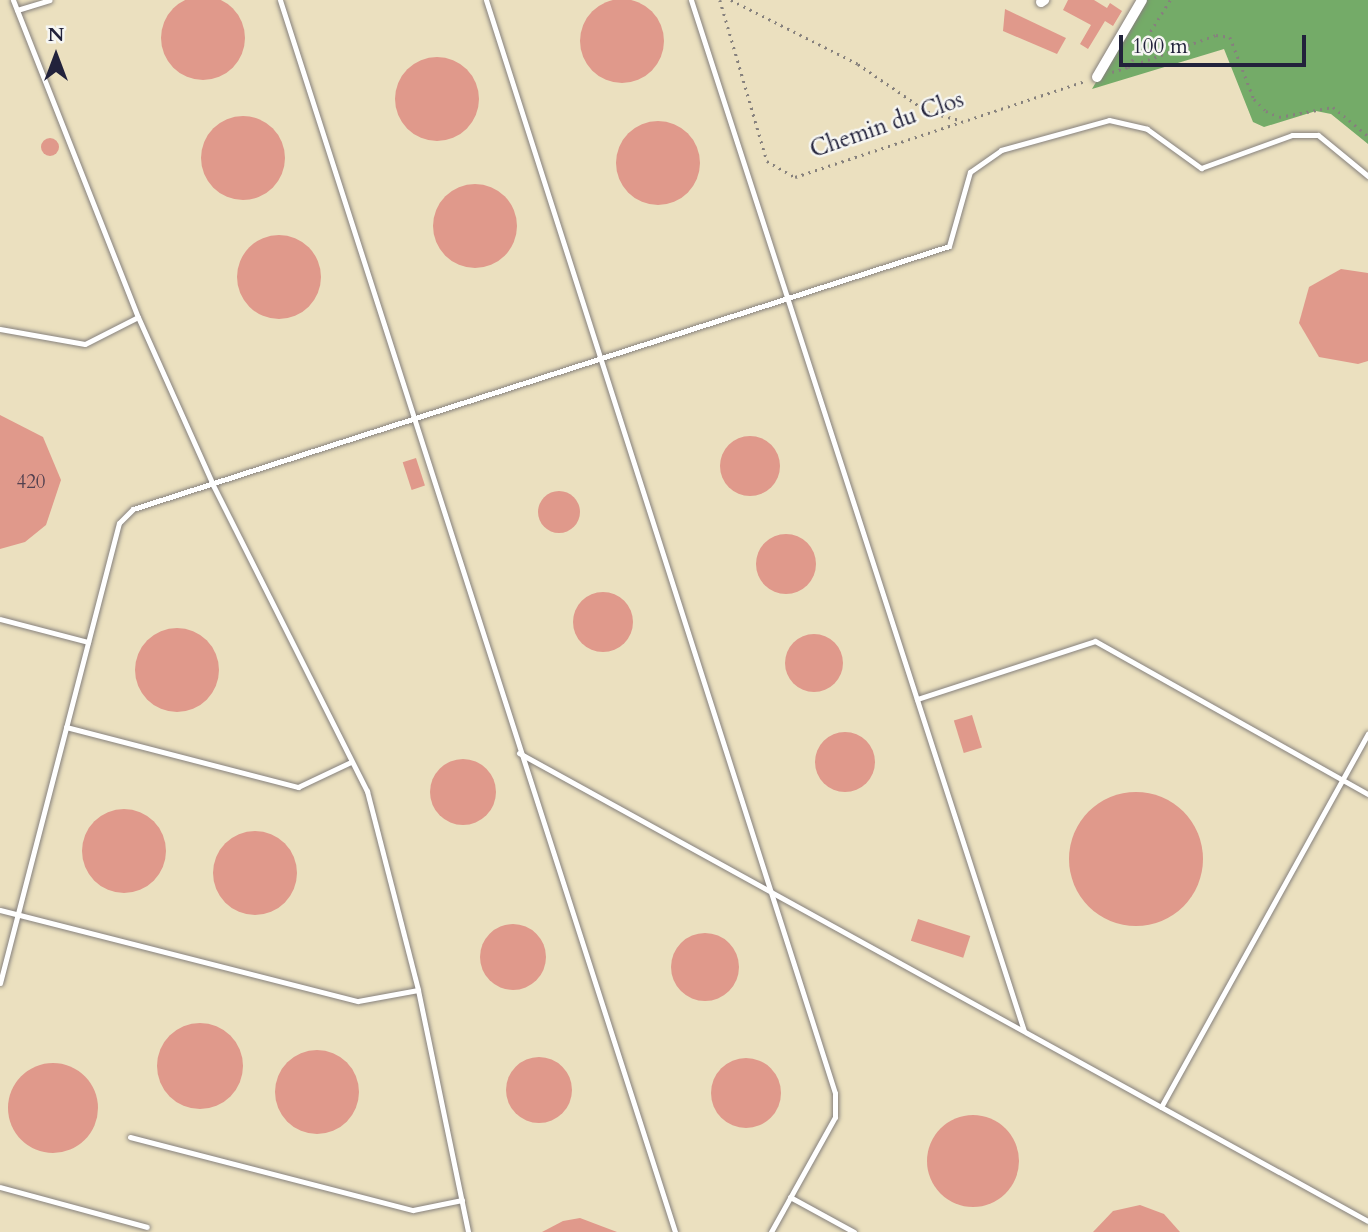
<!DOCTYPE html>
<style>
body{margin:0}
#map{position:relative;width:1368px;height:1232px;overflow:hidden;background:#ebe0bf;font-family:Cardo,serif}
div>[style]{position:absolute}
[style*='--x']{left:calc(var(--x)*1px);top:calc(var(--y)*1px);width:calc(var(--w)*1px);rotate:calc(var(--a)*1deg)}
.forest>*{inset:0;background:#74ab68}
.building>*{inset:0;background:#e0998b;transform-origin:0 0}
.round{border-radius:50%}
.path>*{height:2.5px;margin-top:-1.25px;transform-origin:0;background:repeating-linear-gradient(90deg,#86817d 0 2px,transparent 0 7px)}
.roads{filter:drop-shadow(0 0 2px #86817d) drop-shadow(0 0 2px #86817d)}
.service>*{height:5px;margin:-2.5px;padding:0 2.5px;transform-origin:2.5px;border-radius:2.5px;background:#fff}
.minor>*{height:10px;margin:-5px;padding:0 5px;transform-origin:5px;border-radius:5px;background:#fff}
span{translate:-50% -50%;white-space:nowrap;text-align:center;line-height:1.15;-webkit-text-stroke:5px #f6f6f2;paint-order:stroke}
.number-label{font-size:19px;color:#52404f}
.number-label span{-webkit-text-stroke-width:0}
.street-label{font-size:23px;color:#22223b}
.north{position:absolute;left:21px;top:21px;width:70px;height:70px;-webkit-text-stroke:5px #f6f6f2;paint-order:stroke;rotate:0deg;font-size:19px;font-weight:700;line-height:28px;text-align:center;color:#22223b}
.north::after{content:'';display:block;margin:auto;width:24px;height:32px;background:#22223b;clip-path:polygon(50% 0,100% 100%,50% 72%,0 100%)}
.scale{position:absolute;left:1119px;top:35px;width:187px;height:32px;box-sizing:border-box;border:4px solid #22223b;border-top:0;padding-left:9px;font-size:21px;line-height:24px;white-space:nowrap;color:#22223b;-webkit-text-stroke:5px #f6f6f2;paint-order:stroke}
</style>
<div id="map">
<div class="forest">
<i style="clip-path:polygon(1144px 0,1368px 0,1368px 144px,1331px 114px,1316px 111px,1264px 127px,1253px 122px,1224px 49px,1092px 89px)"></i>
</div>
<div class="building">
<i class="round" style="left:161px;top:-4px;width:84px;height:84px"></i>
<i class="round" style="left:580px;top:-1px;width:84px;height:84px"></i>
<i style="clip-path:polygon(1068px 0,1094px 0,1107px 8px,1110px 3px,1122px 11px,1113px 26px,1105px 21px,1088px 49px,1080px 44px,1091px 25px,1063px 10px)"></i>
<i style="clip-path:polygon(1005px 9px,1066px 38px,1057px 54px,1003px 31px)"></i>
<i class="round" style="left:395px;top:57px;width:84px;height:84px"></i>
<i class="round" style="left:201px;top:116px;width:84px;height:84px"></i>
<i class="round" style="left:616px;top:121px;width:84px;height:84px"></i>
<i class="round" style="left:41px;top:138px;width:18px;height:18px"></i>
<i class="round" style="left:433px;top:184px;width:84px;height:84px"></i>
<i class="round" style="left:237px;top:235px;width:84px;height:84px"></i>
<i style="clip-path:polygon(1341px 269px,1368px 273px,1368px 361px,1358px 364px,1319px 357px,1299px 323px,1309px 287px)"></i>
<i style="clip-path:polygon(0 415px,43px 437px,61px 480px,46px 525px,25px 542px,0 549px)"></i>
<i class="round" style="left:720px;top:436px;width:60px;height:60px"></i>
<i style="left:416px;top:458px;width:29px;height:14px;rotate:72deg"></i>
<i class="round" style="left:538px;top:491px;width:42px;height:42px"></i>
<i class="round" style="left:756px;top:534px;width:60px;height:60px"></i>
<i class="round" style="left:573px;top:592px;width:60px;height:60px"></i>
<i class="round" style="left:135px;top:628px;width:84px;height:84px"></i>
<i class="round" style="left:785px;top:634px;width:58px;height:58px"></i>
<i style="left:972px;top:715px;width:34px;height:19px;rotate:73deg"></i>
<i class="round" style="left:815px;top:732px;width:60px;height:60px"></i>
<i class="round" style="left:430px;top:759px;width:66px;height:66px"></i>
<i class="round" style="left:1069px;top:792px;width:134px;height:134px"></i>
<i class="round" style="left:82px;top:809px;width:84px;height:84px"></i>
<i class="round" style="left:213px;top:831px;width:84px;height:84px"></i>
<i style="left:918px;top:919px;width:55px;height:23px;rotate:18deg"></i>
<i class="round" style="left:480px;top:924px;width:66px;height:66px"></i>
<i class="round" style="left:671px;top:933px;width:68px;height:68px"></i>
<i class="round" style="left:157px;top:1023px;width:86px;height:86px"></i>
<i class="round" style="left:275px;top:1050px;width:84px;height:84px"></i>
<i class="round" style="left:506px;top:1057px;width:66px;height:66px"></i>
<i class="round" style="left:711px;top:1058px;width:70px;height:70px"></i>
<i class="round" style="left:8px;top:1063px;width:90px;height:90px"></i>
<i class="round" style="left:927px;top:1115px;width:92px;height:92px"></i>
<i style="clip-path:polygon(1140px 1205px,1164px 1214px,1180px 1232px,1093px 1232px,1113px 1211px)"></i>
<i style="clip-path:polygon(580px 1218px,617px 1232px,542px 1232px,563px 1221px)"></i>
</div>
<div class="path">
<i style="--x:720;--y:0;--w:168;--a:73.7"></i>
<i style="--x:767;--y:161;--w:32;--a:30"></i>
<i style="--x:795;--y:177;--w:306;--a:-18.3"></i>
<i style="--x:731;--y:0;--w:142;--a:26.7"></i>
<i style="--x:858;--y:64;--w:85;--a:34.4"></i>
<i style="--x:928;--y:112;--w:33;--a:14"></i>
<i style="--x:1128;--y:67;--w:94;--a:-20"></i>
<i style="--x:1216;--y:35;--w:14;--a:8"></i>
<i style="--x:1230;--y:37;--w:66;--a:68.8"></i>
<i style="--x:1254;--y:99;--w:17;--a:45"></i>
<i style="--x:1266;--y:111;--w:14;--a:25"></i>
<i style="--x:1279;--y:117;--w:55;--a:-10.5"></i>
<i style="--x:1333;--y:107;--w:45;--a:39.6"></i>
<i style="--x:1112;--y:72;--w:17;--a:-17"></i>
<i style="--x:1128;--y:67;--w:79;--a:-57.9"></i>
</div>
<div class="roads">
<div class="service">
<i style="--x:13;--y:0;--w:341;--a:68.5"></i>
<i style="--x:138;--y:317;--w:184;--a:65.9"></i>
<i style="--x:213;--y:485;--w:343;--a:63.3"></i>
<i style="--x:367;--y:791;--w:205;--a:75.6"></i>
<i style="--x:418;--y:990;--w:247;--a:78.3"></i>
<i style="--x:280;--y:0;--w:1294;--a:72.22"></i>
<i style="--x:486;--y:0;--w:1147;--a:72.29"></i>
<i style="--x:835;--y:1093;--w:24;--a:90"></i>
<i style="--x:835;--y:1117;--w:132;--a:119.1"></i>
<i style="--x:691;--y:0;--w:1083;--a:72.1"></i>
<i style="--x:17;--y:10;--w:34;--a:-17"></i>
<i style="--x:0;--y:329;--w:86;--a:10"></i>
<i style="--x:85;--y:344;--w:59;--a:-27"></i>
<i style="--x:0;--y:619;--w:91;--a:14.6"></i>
<i style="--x:917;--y:699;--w:187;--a:-18"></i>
<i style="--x:1095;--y:641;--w:313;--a:29.3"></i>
<i style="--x:66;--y:727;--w:240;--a:14.5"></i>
<i style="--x:298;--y:787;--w:59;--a:-25.3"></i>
<i style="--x:519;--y:753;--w:969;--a:28.87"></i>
<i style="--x:0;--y:910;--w:369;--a:14.3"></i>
<i style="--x:358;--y:1001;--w:61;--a:-10.4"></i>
<i style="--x:0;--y:983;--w:475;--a:-75.5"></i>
<i style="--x:119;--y:523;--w:20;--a:-45"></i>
<i style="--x:133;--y:509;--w:857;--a:-17.86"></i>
<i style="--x:949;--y:246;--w:77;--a:-74.2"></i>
<i style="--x:970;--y:172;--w:38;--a:-35"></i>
<i style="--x:1001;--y:150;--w:112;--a:-15.5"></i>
<i style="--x:1109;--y:120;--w:39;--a:13"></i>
<i style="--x:1147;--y:129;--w:67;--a:35.8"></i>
<i style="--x:1201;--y:168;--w:97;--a:-19.9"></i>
<i style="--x:1292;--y:135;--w:26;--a:0"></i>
<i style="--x:1318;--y:135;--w:65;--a:39.4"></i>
<i style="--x:1161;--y:1107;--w:427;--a:-61"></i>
<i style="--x:130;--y:1137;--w:292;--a:14.5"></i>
<i style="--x:413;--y:1210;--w:50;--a:-11.5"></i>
<i style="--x:0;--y:1187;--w:152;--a:15.2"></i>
<i style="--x:790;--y:1197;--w:73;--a:28.7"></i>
</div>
<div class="minor">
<i style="--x:1041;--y:2;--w:4;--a:-34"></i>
<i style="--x:1097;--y:77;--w:89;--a:-59.7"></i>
</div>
</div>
<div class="number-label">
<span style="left:31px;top:483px">420</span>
</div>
<div class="street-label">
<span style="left:887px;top:125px;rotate:-19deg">Chemin du Clos</span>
</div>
<div class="north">N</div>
<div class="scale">100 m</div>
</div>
